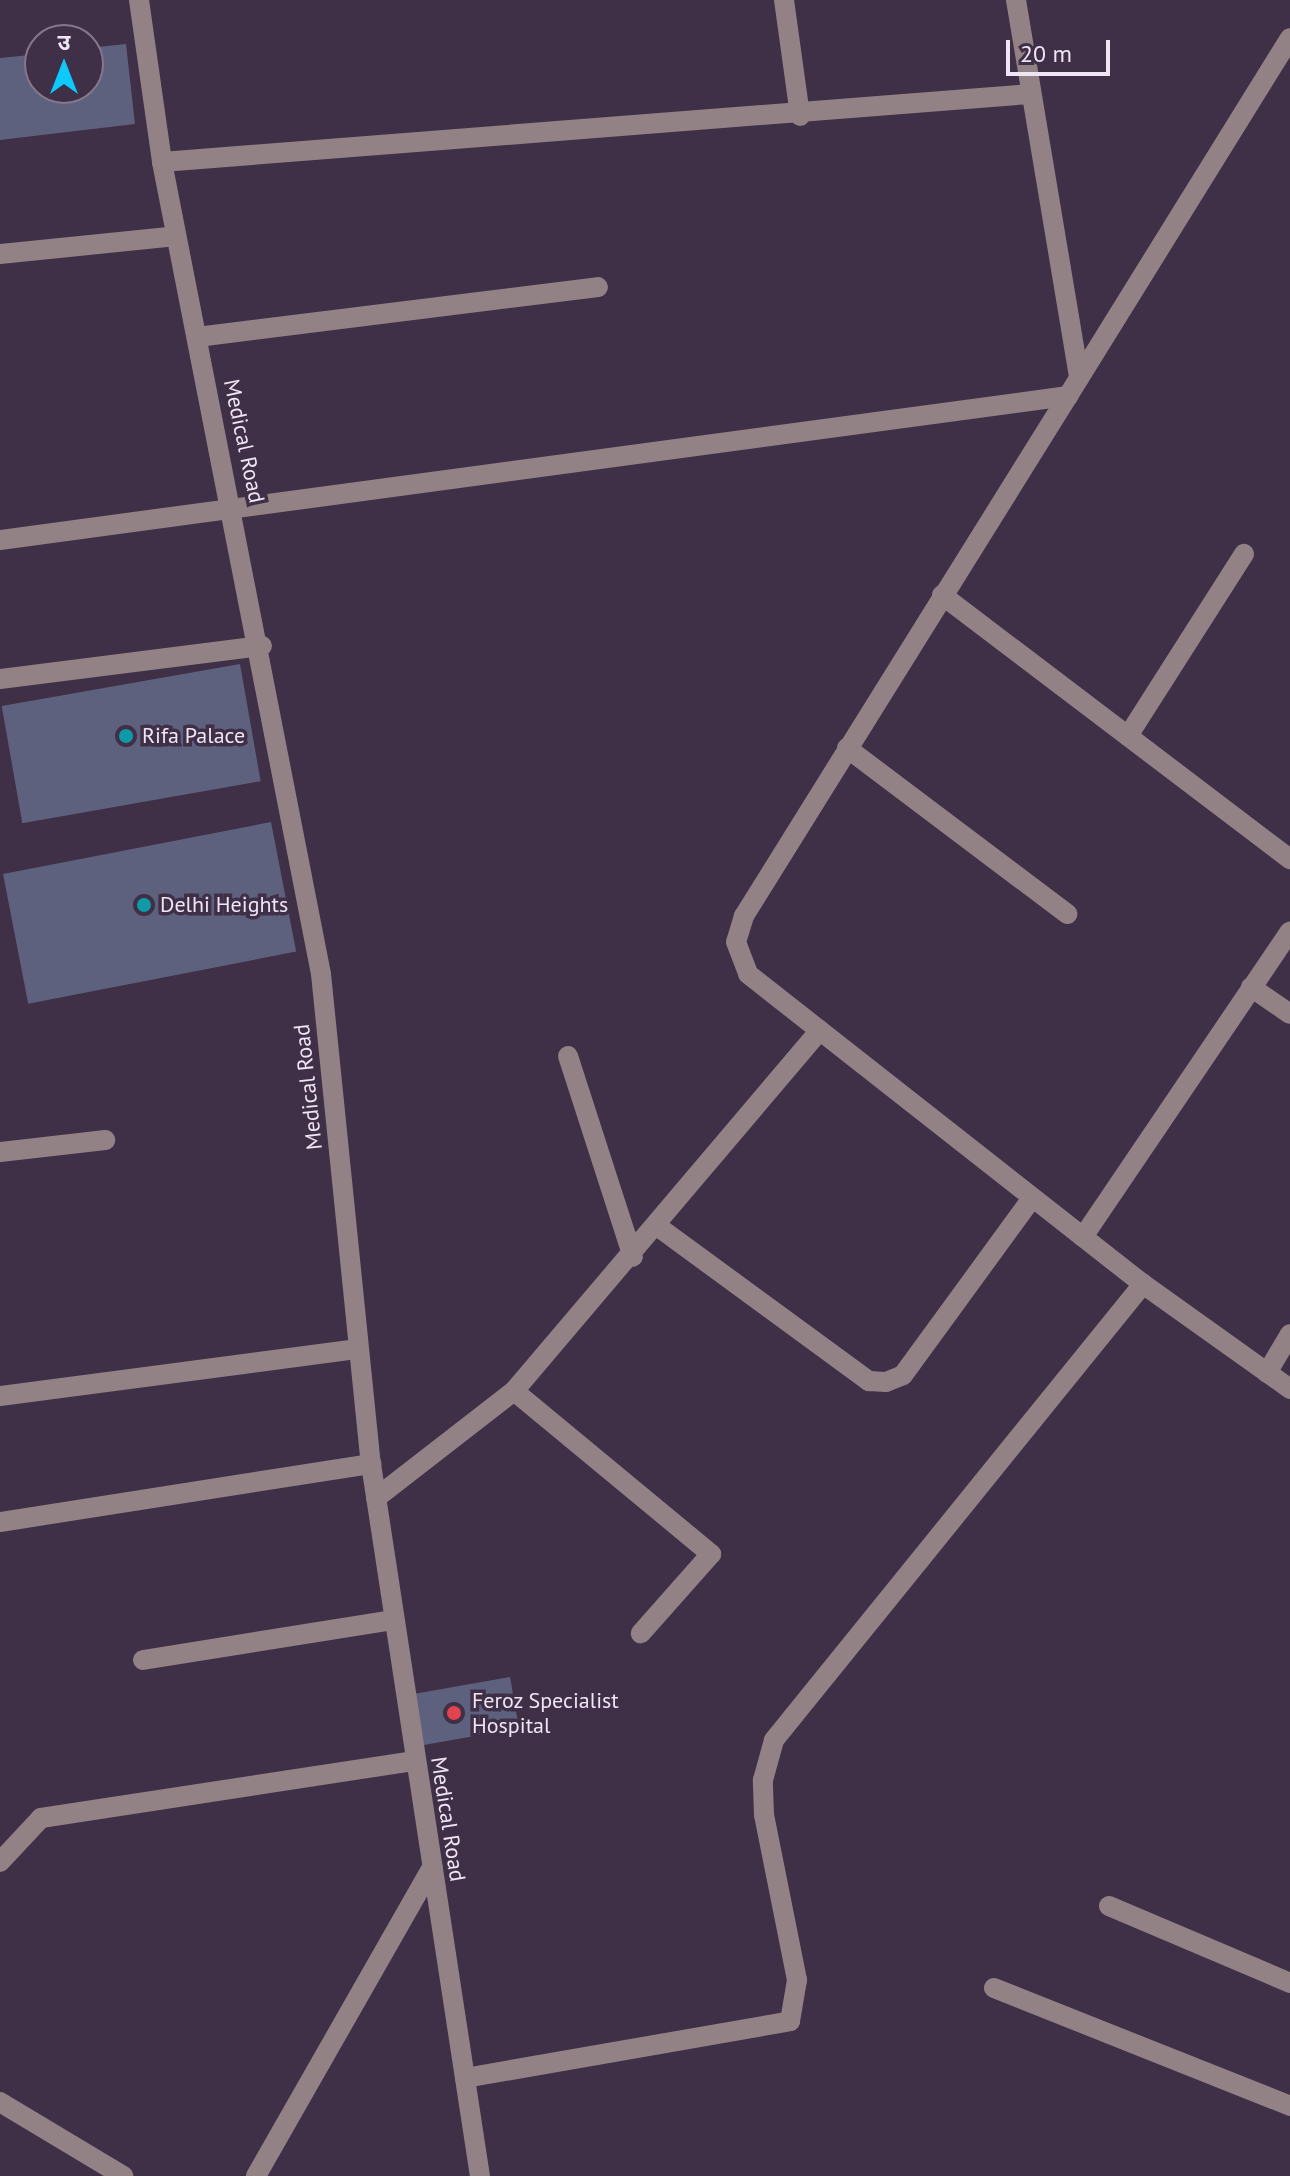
<!DOCTYPE html>
<meta charset="utf-8">
<style>
body{margin:0}
#map{position:relative;width:1290px;height:2176px;overflow:hidden;background:#3f2f47;font-family:"PT Sans","Noto Sans Devanagari",sans-serif}
div>[style]{position:absolute}
[style*='--x']{left:calc(var(--x)*1px);top:calc(var(--y)*1px);width:calc(var(--w)*1px);rotate:calc(var(--a)*1deg)}
.building>*{inset:0;background:#5e617d;transform-origin:0 0}
.minor>*{height:20px;margin:-10px;padding:0 10px;transform-origin:10px;border-radius:10px;background:#928285}
.dots>*{width:22px;height:22px;translate:-50% -50%;box-sizing:border-box;border:4px solid #3f2f47;border-radius:50%}
span{translate:-50% -50%;white-space:nowrap;text-align:center;line-height:1.15;-webkit-text-stroke:7px #3f2f47;paint-order:stroke}
.street-label{font-size:22px;color:#efe5f4}
.poi-label{font-size:22px;color:#efe5f4}
.left{translate:0 -50%;text-align:left}
.north{position:absolute;left:24px;top:24px;width:80px;height:80px;box-sizing:border-box;background:#3f2f47;border:2px solid #85788c;border-radius:50%;rotate:0deg;font-size:22px;font-weight:700;line-height:32px;text-align:center;color:#efe5f4}
.north::after{content:'';display:block;margin:auto;width:28px;height:36px;background:#0dcafa;clip-path:polygon(50% 0,100% 100%,50% 72%,0 100%)}
.scale{position:absolute;left:1006px;top:40px;width:104px;height:36px;box-sizing:border-box;border:4px solid #efe5f4;border-top:0;padding-left:10px;font-size:24px;line-height:28px;white-space:nowrap;color:#efe5f4;-webkit-text-stroke:6px #3f2f47;paint-order:stroke}
</style>
<div id="map">
<div class="building">
<i style="clip-path:polygon(126px 44px,135px 124px,0 140px,0 58px,40px 54px,40px 88px,88px 88px,88px 48px)"></i>
<i style="left:240px;top:664px;width:119px;height:242px;rotate:80deg"></i>
<i style="left:271px;top:822px;width:132px;height:273px;rotate:79deg"></i>
<i style="left:510px;top:1677px;width:52px;height:98px;rotate:80deg"></i>
</div>
<div class="minor">
<i style="--x:139;--y:0;--w:164;--a:81.9"></i>
<i style="--x:162;--y:162;--w:827;--a:78.92"></i>
<i style="--x:321;--y:974;--w:493;--a:84.2"></i>
<i style="--x:371;--y:1464;--w:720;--a:81.3"></i>
<i style="--x:784;--y:0;--w:117;--a:82.1"></i>
<i style="--x:1016;--y:0;--w:383;--a:80.5"></i>
<i style="--x:162;--y:162;--w:871;--a:-4.48"></i>
<i style="--x:0;--y:254;--w:177;--a:-5.8"></i>
<i style="--x:197;--y:337;--w:404;--a:-7.1"></i>
<i style="--x:1068;--y:396;--w:613;--a:121.93"></i>
<i style="--x:744;--y:916;--w:27;--a:107"></i>
<i style="--x:736;--y:942;--w:34;--a:69"></i>
<i style="--x:748;--y:974;--w:502;--a:38.13"></i>
<i style="--x:1143;--y:1284;--w:181;--a:35.5"></i>
<i style="--x:0;--y:540;--w:1078;--a:-7.68"></i>
<i style="--x:1068;--y:396;--w:421;--a:-58.2"></i>
<i style="--x:942;--y:595;--w:437;--a:37.2"></i>
<i style="--x:0;--y:679;--w:264;--a:-7.2"></i>
<i style="--x:1128;--y:736;--w:216;--a:-57.5"></i>
<i style="--x:847;--y:748;--w:276;--a:37"></i>
<i style="--x:1251;--y:987;--w:47;--a:34.7"></i>
<i style="--x:568;--y:1056;--w:211;--a:72.1"></i>
<i style="--x:0;--y:1152;--w:106;--a:-6.5"></i>
<i style="--x:657;--y:1226;--w:263;--a:36.2"></i>
<i style="--x:869;--y:1381;--w:17;--a:3"></i>
<i style="--x:886;--y:1382;--w:18;--a:-22"></i>
<i style="--x:903;--y:1375;--w:219;--a:-53.9"></i>
<i style="--x:1083;--y:1237;--w:369;--a:-55.9"></i>
<i style="--x:1267;--y:1373;--w:45;--a:-59.5"></i>
<i style="--x:514;--y:1391;--w:256;--a:39.6"></i>
<i style="--x:711;--y:1554;--w:106;--a:131.5"></i>
<i style="--x:0;--y:1396;--w:361;--a:-7.5"></i>
<i style="--x:376;--y:1498;--w:175;--a:-37.8"></i>
<i style="--x:514;--y:1391;--w:473;--a:-49.7"></i>
<i style="--x:0;--y:1522;--w:376;--a:-8.9"></i>
<i style="--x:143;--y:1660;--w:254;--a:-9.1"></i>
<i style="--x:0;--y:1862;--w:60;--a:-47"></i>
<i style="--x:41;--y:1818;--w:378;--a:-8.7"></i>
<i style="--x:1109;--y:1906;--w:197;--a:23"></i>
<i style="--x:994;--y:1988;--w:319;--a:21.7"></i>
<i style="--x:465;--y:2078;--w:330;--a:-9.9"></i>
<i style="--x:790;--y:2021;--w:42;--a:-80.3"></i>
<i style="--x:797;--y:1980;--w:168;--a:-101.3"></i>
<i style="--x:764;--y:1815;--w:35;--a:-92"></i>
<i style="--x:763;--y:1780;--w:41;--a:-74.6"></i>
<i style="--x:774;--y:1740;--w:587;--a:-51.02"></i>
<i style="--x:0;--y:2102;--w:144;--a:31"></i>
<i style="--x:256;--y:2176;--w:356;--a:-60.3"></i>
</div>
<div class="dots">
<i style="left:126px;top:736px;background:#0f9aa8"></i>
<i style="left:144px;top:905px;background:#0f9aa8"></i>
<i style="left:454px;top:1713px;background:#e0444e"></i>
</div>
<div class="street-label">
<span style="left:244px;top:441px;rotate:78deg">Medical Road</span>
<span style="left:308px;top:1087px;rotate:-96deg">Medical Road</span>
<span style="left:448px;top:1819px;rotate:81deg">Medical Road</span>
</div>
<div class="poi-label">
<span class="left" style="left:142px;top:736px">Rifa Palace</span>
<span class="left" style="left:160px;top:905px">Delhi Heights</span>
<span class="left" style="left:472px;top:1713px">Feroz Specialist<br>Hospital</span>
</div>
<div class="north">उ</div>
<div class="scale">20 m</div>
</div>
